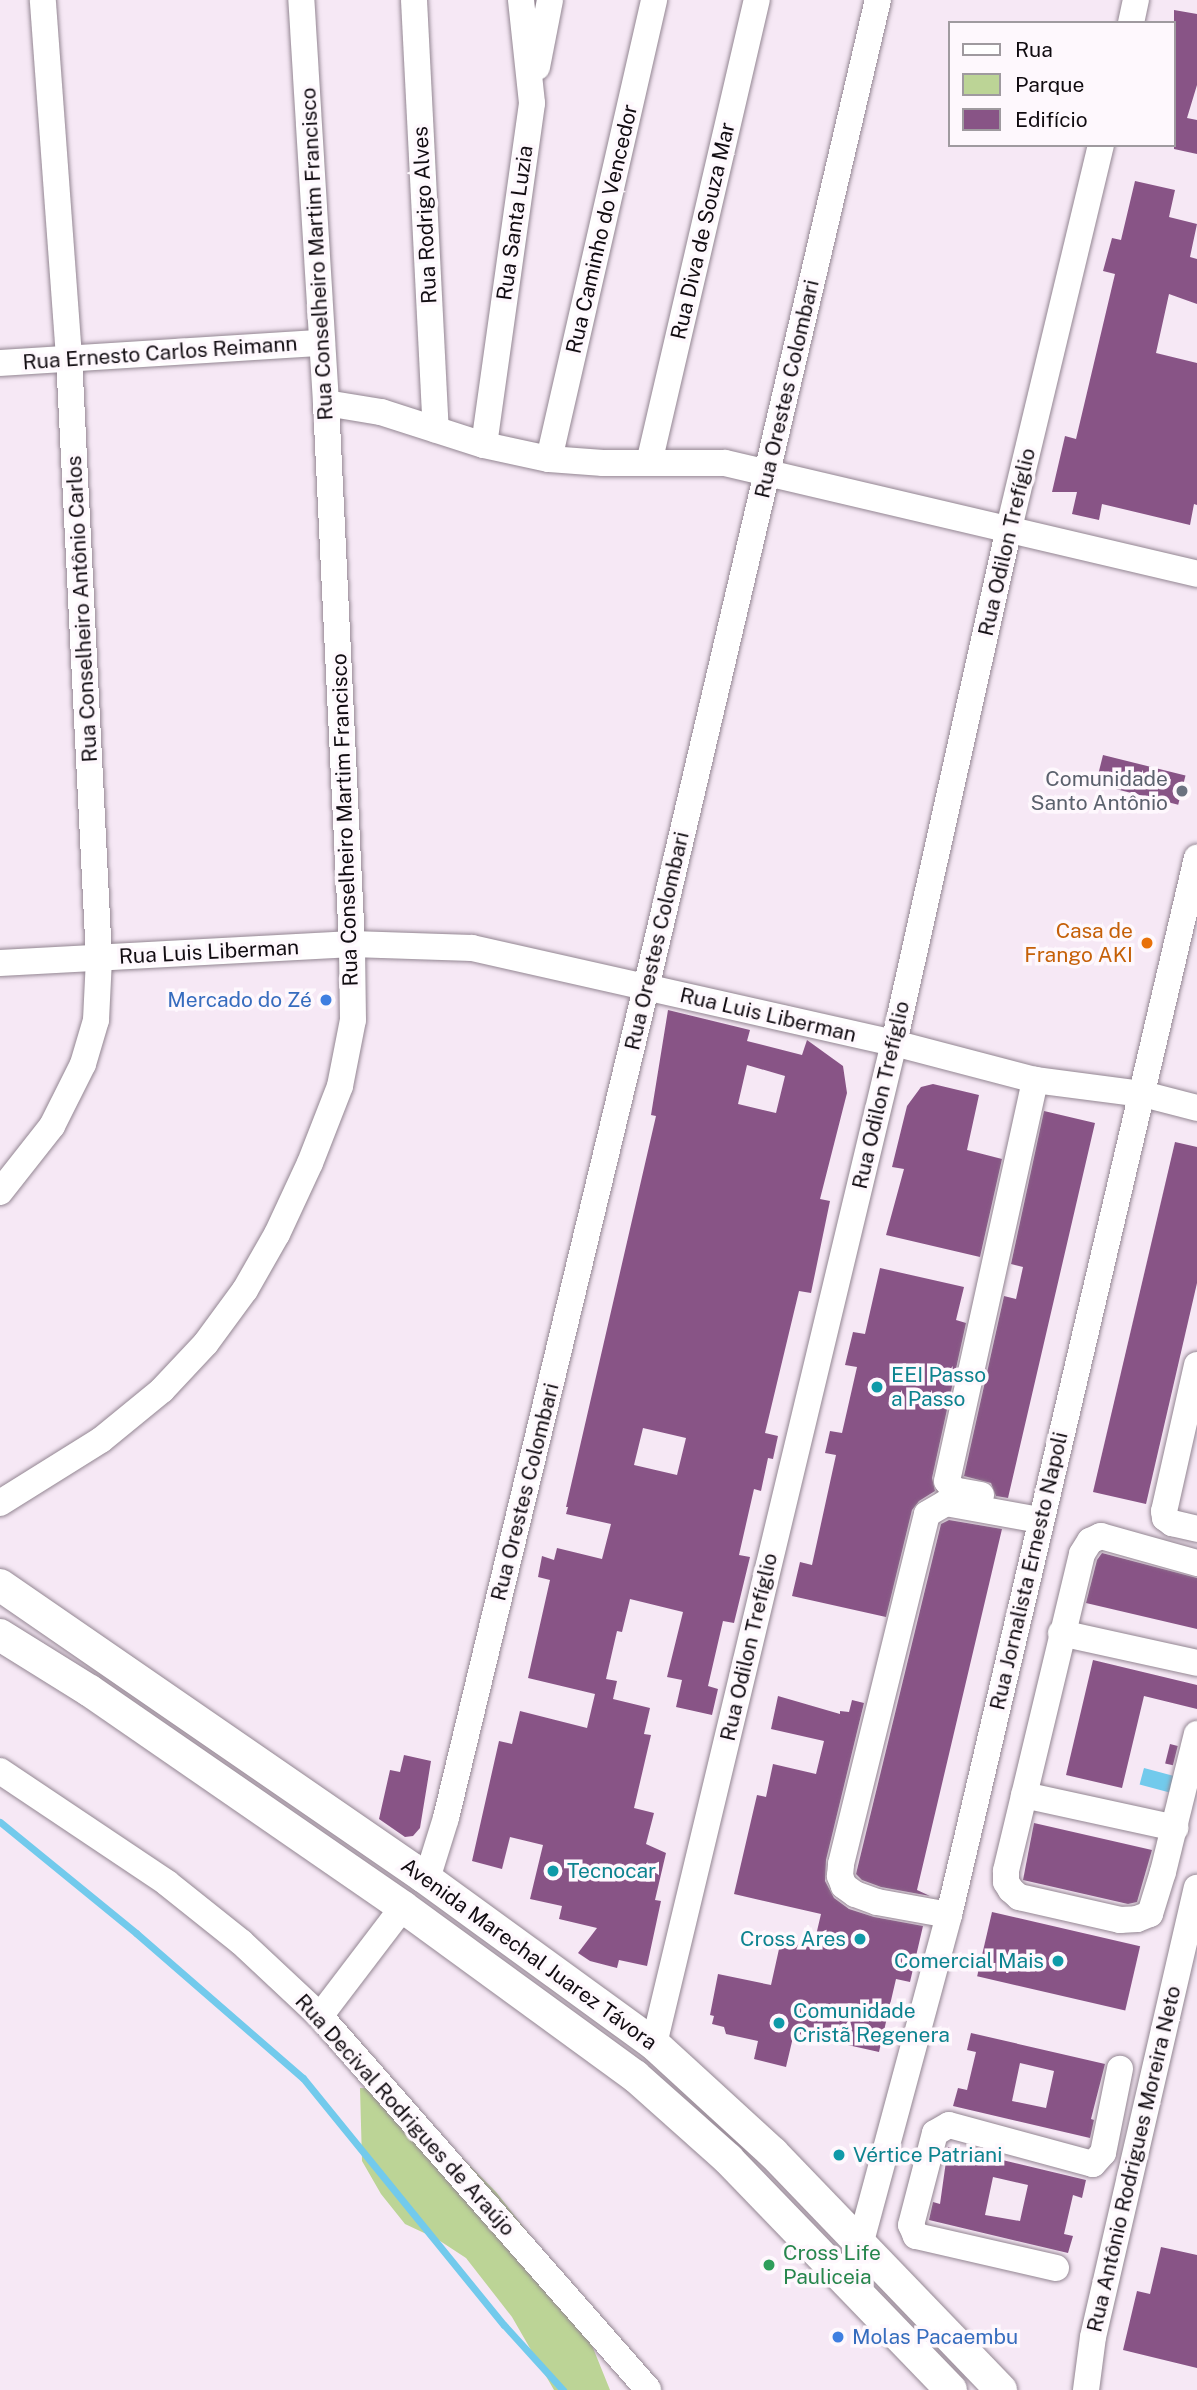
<!DOCTYPE html>
<meta charset="utf-8">
<style>
body{margin:0}
#map{position:relative;width:1197px;height:2390px;overflow:hidden;background:#f6e8f5;font-family:"Public Sans",sans-serif}
div>[style]{position:absolute}
[style*='--x']{left:calc(var(--x)*1px);top:calc(var(--y)*1px);width:calc(var(--w)*1px);rotate:calc(var(--a)*1deg)}
.green>*{inset:0;background:#bcd496}
.water>*{inset:0;background:#72caec;transform-origin:0 0}
.stream>*{height:7px;margin:-3.5px;padding:0 3.5px;transform-origin:3.5px;border-radius:3.5px;background:#72caec}
.building>*{inset:0;background:#885486;transform-origin:0 0}
.roads{filter:drop-shadow(0 0 2px #938692) drop-shadow(0 0 2px #938692)}
.minor>*{height:26px;margin:-13px;padding:0 13px;transform-origin:13px;border-radius:13px;background:#fff}
.tertiary>*{height:32px;margin:-16px;padding:0 16px;transform-origin:16px;border-radius:16px;background:#fff}
.dots>*{width:19px;height:19px;translate:-50% -50%;box-sizing:border-box;border:4px solid #fef8fd;border-radius:50%}
span{translate:-50% -50%;white-space:nowrap;text-align:center;line-height:1.15;-webkit-text-stroke:7px #fef8fd;paint-order:stroke}
.street-label{font-size:21px;color:#110c11}
.worship-label{font-size:21px;color:#5b616d}
.right{translate:-100% -50%;text-align:right}
.food-label{font-size:21px;color:#c56008}
.shop-label{font-size:21px;color:#366cbe}
.left{translate:0 -50%;text-align:left}
.culture-label{font-size:21px;color:#0d838f}
.leisure-label{font-size:21px;color:#27864d}
.legend{position:absolute;left:948px;top:21px;width:228px;height:126px;box-sizing:border-box;background:#fef8fd;border:2px solid #9f9a9f;margin:0;padding:9px 12px;list-style:none;font-size:21px;color:#110c11}
.legend li{display:flex;align-items:center;gap:14px;height:35px}
.legend b{width:35px;border:2px solid #9f9a9f}
</style>
<div id="map">
<div class="green">
<i style="clip-path:polygon(360px 2088px,394px 2089px,496px 2192px,566px 2281px,610px 2390px,554px 2390px,512px 2317px,466px 2258px,437px 2239px,405px 2224px,381px 2194px,362px 2161px)"></i>
</div>
<div class="water">
<i style="left:1144px;top:1768px;width:31px;height:17px;rotate:15deg"></i>
</div>
<div class="stream">
<i style="--x:0;--y:1822;--w:176;--a:39.2"></i>
<i style="--x:136;--y:1933;--w:221;--a:41"></i>
<i style="--x:303;--y:2078;--w:318;--a:50.9"></i>
<i style="--x:504;--y:2325;--w:88;--a:47.8"></i>
</div>
<div class="building">
<i style="clip-path:polygon(1174px 10px,1197px 14px,1197px 85px,1187px 118px,1197px 120px,1197px 154px,1174px 149px)"></i>
<i style="clip-path:polygon(1135px 181px,1175px 190px,1169px 217px,1197px 224px,1190px 257px,1197px 259px,1197px 304px,1169px 294px,1156px 353px,1197px 363px,1197px 505px,1194px 504px,1190px 525px,1102px 504px,1099px 520px,1072px 514px,1077px 492px,1052px 492px,1065px 436px,1076px 439px,1115px 274px,1103px 271px,1112px 238px,1121px 240px)"></i>
<i style="left:1103px;top:755px;width:85px;height:30px;rotate:14deg"></i>
<i style="clip-path:polygon(evenodd,668px 1010px,750px 1030px,747px 1041px,802px 1055px,807px 1040px,843px 1066px,847px 1093px,820px 1199px,830px 1201px,811px 1293px,799px 1291px,765px 1433px,778px 1436px,773px 1459px,768px 1458px,761px 1491px,754px 1489px,739px 1555px,750px 1557px,734px 1623px,723px 1621px,708px 1686px,718px 1689px,712px 1715px,676px 1707px,682px 1680px,667px 1677px,683px 1612px,630px 1599px,622px 1632px,617px 1631px,606px 1679px,617px 1681px,613px 1699px,650px 1708px,644px 1734px,651px 1735px,634px 1808px,654px 1813px,646px 1844px,666px 1853px,655px 1900px,661px 1901px,647px 1966px,619px 1960px,617px 1968px,590px 1961px,578px 1953px,597px 1928px,559px 1919px,562px 1906px,530px 1899px,543px 1845px,510px 1837px,502px 1869px,472px 1861px,499px 1741px,512px 1744px,520px 1711px,587px 1728px,595px 1694px,528px 1678px,550px 1580px,538px 1577px,542px 1556px,554px 1560px,557px 1548px,602px 1559px,611px 1524px,566px 1514px,568px 1507px,566px 1507px,656px 1116px,651px 1115px,668px 1010px,747px 1065px,785px 1076px,776px 1113px,738px 1104px,747px 1065px,668px 1010px,643px 1428px,686px 1438px,677px 1475px,634px 1465px,643px 1428px)"></i>
<i style="clip-path:polygon(933px 1084px,979px 1095px,967px 1150px,1002px 1159px,980px 1257px,886px 1235px,904px 1169px,892px 1167px,907px 1106px,921px 1087px)"></i>
<i style="clip-path:polygon(1044px 1111px,1095px 1123px,1008px 1498px,996px 1496px,991px 1483px,964px 1476px,1004px 1296px,1016px 1299px,1023px 1267px,1011px 1264px)"></i>
<i style="clip-path:polygon(1175px 1142px,1197px 1147px,1197px 1283px,1146px 1504px,1093px 1492px)"></i>
<i style="clip-path:polygon(880px 1268px,964px 1287px,956px 1320px,966px 1323px,932px 1478px,935px 1491px,919px 1501px,912px 1510px,886px 1617px,792px 1596px,800px 1562px,812px 1565px,836px 1455px,825px 1453px,830px 1431px,842px 1433px,857px 1367px,845px 1365px,853px 1332px,865px 1334px)"></i>
<i style="clip-path:polygon(949px 1520px,1002px 1529px,917px 1890px,930px 1896px,881px 1887px,862px 1880px,856px 1874px,941px 1524px)"></i>
<i style="clip-path:polygon(1102px 1553px,1197px 1578px,1197px 1629px,1086px 1603px,1097px 1560px)"></i>
<i style="clip-path:polygon(1093px 1660px,1197px 1685px,1197px 1709px,1144px 1696px,1122px 1788px,1066px 1775px)"></i>
<i style="clip-path:polygon(778px 1696px,840px 1714px,840px 1711px,849px 1712px,852px 1700px,864px 1703px,826px 1860px,825px 1881px,834px 1898px,849px 1909px,874px 1917px,923px 1926px,910px 1982px,896px 1979px,879px 2052px,794px 2033px,786px 2067px,754px 2059px,758px 2041px,726px 2034px,724px 2027px,712px 2024px,714px 2016px,710px 2015px,718px 1974px,771px 1985px,781px 1940px,813px 1948px,821px 1914px,734px 1894px,757px 1795px,766px 1797px,773px 1764px,816px 1774px,824px 1741px,771px 1729px)"></i>
<i style="left:1170px;top:1744px;width:8px;height:20px;rotate:14deg"></i>
<i style="clip-path:polygon(404px 1755px,431px 1761px,420px 1828px,413px 1836px,405px 1837px,379px 1819px,390px 1770px,400px 1772px)"></i>
<i style="clip-path:polygon(1034px 1823px,1152px 1850px,1137px 1902px,1128px 1904px,1023px 1880px)"></i>
<i style="left:992px;top:1912px;width:152px;height:66px;rotate:13deg"></i>
<i style="clip-path:polygon(evenodd,971px 2033px,1105px 2064px,1091px 2119px,1094px 2120px,1090px 2138px,953px 2106px,958px 2088px,967px 2090px,976px 2052px,967px 2050px,971px 2033px,1020px 2063px,1054px 2071px,1046px 2108px,1012px 2101px,1020px 2063px)"></i>
<i style="clip-path:polygon(evenodd,948px 2147px,1086px 2180px,1082px 2198px,1073px 2195px,1064px 2234px,1073px 2236px,1068px 2253px,929px 2220px,933px 2202px,940px 2204px,948px 2147px,993px 2177px,1028px 2185px,1020px 2221px,985px 2215px,993px 2177px)"></i>
<i style="clip-path:polygon(1161px 2247px,1197px 2255px,1197px 2368px,1123px 2350px,1137px 2291px,1150px 2294px)"></i>
</div>
<div class="roads">
<div class="minor">
<i style="--x:414;--y:0;--w:430;--a:87.1"></i>
<i style="--x:1131;--y:23;--w:24;--a:-78"></i>
<i style="--x:537;--y:67;--w:68;--a:-79"></i>
<i style="--x:0;--y:363;--w:321;--a:-3.6"></i>
<i style="--x:326;--y:403;--w:56;--a:9.3"></i>
<i style="--x:381;--y:412;--w:108;--a:17.8"></i>
<i style="--x:484;--y:445;--w:66;--a:12.2"></i>
<i style="--x:549;--y:459;--w:54;--a:4.2"></i>
<i style="--x:603;--y:463;--w:122;--a:0"></i>
<i style="--x:725;--y:463;--w:485;--a:13.2"></i>
<i style="--x:484;--y:445;--w:345;--a:-82"></i>
<i style="--x:532;--y:103;--w:104;--a:-96.1"></i>
<i style="--x:549;--y:459;--w:471;--a:-77.1"></i>
<i style="--x:649;--y:463;--w:475;--a:-76.9"></i>
<i style="--x:0;--y:963;--w:353;--a:-3.1"></i>
<i style="--x:352;--y:944;--w:120;--a:1.9"></i>
<i style="--x:472;--y:948;--w:433;--a:12.7"></i>
<i style="--x:894;--y:1043;--w:146;--a:14.7"></i>
<i style="--x:1035;--y:1080;--w:109;--a:7.4"></i>
<i style="--x:1143;--y:1094;--w:56;--a:14.5"></i>
<i style="--x:0;--y:1192;--w:84;--a:-51.8"></i>
<i style="--x:52;--y:1126;--w:69;--a:-63.4"></i>
<i style="--x:83;--y:1064;--w:46;--a:-73.5"></i>
<i style="--x:96;--y:1020;--w:62;--a:-87.2"></i>
<i style="--x:99;--y:958;--w:602;--a:-92.86"></i>
<i style="--x:69;--y:357;--w:358;--a:-94.2"></i>
<i style="--x:1197;--y:1365;--w:150;--a:102.7"></i>
<i style="--x:1164;--y:1511;--w:7;--a:82"></i>
<i style="--x:1165;--y:1518;--w:9;--a:36"></i>
<i style="--x:1172;--y:1523;--w:26;--a:13"></i>
<i style="--x:981;--y:1495;--w:27;--a:-170"></i>
<i style="--x:954;--y:1490;--w:11;--a:-128"></i>
<i style="--x:947;--y:1481;--w:411;--a:-77.6"></i>
<i style="--x:0;--y:1503;--w:119;--a:-32"></i>
<i style="--x:101;--y:1440;--w:79;--a:-39.3"></i>
<i style="--x:162;--y:1390;--w:64;--a:-46.9"></i>
<i style="--x:206;--y:1343;--w:66;--a:-53.7"></i>
<i style="--x:245;--y:1290;--w:64;--a:-60.3"></i>
<i style="--x:277;--y:1234;--w:78;--a:-65.1"></i>
<i style="--x:310;--y:1163;--w:83;--a:-68.7"></i>
<i style="--x:340;--y:1086;--w:67;--a:-78.9"></i>
<i style="--x:353;--y:1020;--w:76;--a:-90.8"></i>
<i style="--x:352;--y:944;--w:542;--a:-92.75"></i>
<i style="--x:326;--y:403;--w:404;--a:-93.5"></i>
<i style="--x:1197;--y:1563;--w:100;--a:-164.3"></i>
<i style="--x:1101;--y:1536;--w:12;--a:156"></i>
<i style="--x:1090;--y:1541;--w:15;--a:122"></i>
<i style="--x:1082;--y:1554;--w:326;--a:103.5"></i>
<i style="--x:1006;--y:1871;--w:11;--a:90"></i>
<i style="--x:1006;--y:1882;--w:9;--a:58"></i>
<i style="--x:1011;--y:1890;--w:11;--a:41"></i>
<i style="--x:1019;--y:1897;--w:104;--a:12.8"></i>
<i style="--x:1120;--y:1920;--w:17;--a:-3"></i>
<i style="--x:1137;--y:1919;--w:14;--a:-21"></i>
<i style="--x:1150;--y:1914;--w:44;--a:-72.8"></i>
<i style="--x:1163;--y:1872;--w:142;--a:-76.2"></i>
<i style="--x:1061;--y:1633;--w:139;--a:12.4"></i>
<i style="--x:0;--y:1771;--w:201;--a:33.8"></i>
<i style="--x:167;--y:1883;--w:95;--a:38.6"></i>
<i style="--x:241;--y:1942;--w:108;--a:43.1"></i>
<i style="--x:320;--y:2016;--w:497;--a:48.7"></i>
<i style="--x:1024;--y:1795;--w:155;--a:12.3"></i>
<i style="--x:427;--y:1879;--w:64;--a:-72.7"></i>
<i style="--x:446;--y:1818;--w:854;--a:-76.45"></i>
<i style="--x:646;--y:988;--w:1015;--a:-76.79"></i>
<i style="--x:949;--y:1915;--w:73;--a:-169.8"></i>
<i style="--x:877;--y:1902;--w:23;--a:-160"></i>
<i style="--x:855;--y:1894;--w:14;--a:-144"></i>
<i style="--x:844;--y:1886;--w:11;--a:-112"></i>
<i style="--x:840;--y:1876;--w:12;--a:-85"></i>
<i style="--x:841;--y:1864;--w:360;--a:-76.2"></i>
<i style="--x:927;--y:1514;--w:22;--a:-30"></i>
<i style="--x:946;--y:1503;--w:96;--a:10.3"></i>
<i style="--x:320;--y:2016;--w:137;--a:-52.7"></i>
<i style="--x:654;--y:2044;--w:1029;--a:-76.52"></i>
<i style="--x:894;--y:1043;--w:528;--a:-77.41"></i>
<i style="--x:1009;--y:528;--w:394;--a:-76.5"></i>
<i style="--x:1056;--y:2268;--w:144;--a:-167.1"></i>
<i style="--x:916;--y:2236;--w:12;--a:-114"></i>
<i style="--x:911;--y:2225;--w:95;--a:-75.4"></i>
<i style="--x:935;--y:2133;--w:16;--a:-30"></i>
<i style="--x:949;--y:2125;--w:149;--a:15.2"></i>
<i style="--x:1093;--y:2164;--w:15;--a:-48"></i>
<i style="--x:1103;--y:2153;--w:86;--a:-78.6"></i>
<i style="--x:850;--y:2282;--w:380;--a:-74.9"></i>
<i style="--x:949;--y:1915;--w:1086;--a:-76.8"></i>
<i style="--x:1086;--y:2390;--w:53;--a:-82.5"></i>
<i style="--x:1093;--y:2337;--w:461;--a:-77"></i>
</div>
<div class="tertiary">
<i style="--x:0;--y:1585;--w:515;--a:34.55"></i>
<i style="--x:424;--y:1877;--w:284;--a:36"></i>
<i style="--x:654;--y:2044;--w:161;--a:42.5"></i>
<i style="--x:773;--y:2153;--w:329;--a:46.1"></i>
<i style="--x:0;--y:1635;--w:106;--a:31.9"></i>
<i style="--x:90;--y:1691;--w:380;--a:34.6"></i>
<i style="--x:403;--y:1907;--w:287;--a:36.1"></i>
<i style="--x:635;--y:2076;--w:125;--a:41.7"></i>
<i style="--x:728;--y:2159;--w:321;--a:46"></i>
</div>
</div>
<div class="dots">
<i style="left:1182px;top:791px;background:#6b7280"></i>
<i style="left:1147px;top:943px;background:#e8710a"></i>
<i style="left:326px;top:1000px;background:#3f7fe0"></i>
<i style="left:877px;top:1387px;background:#0f9aa8"></i>
<i style="left:553px;top:1871px;background:#0f9aa8"></i>
<i style="left:860px;top:1939px;background:#0f9aa8"></i>
<i style="left:1058px;top:1961px;background:#0f9aa8"></i>
<i style="left:779px;top:2023px;background:#0f9aa8"></i>
<i style="left:839px;top:2155px;background:#0f9aa8"></i>
<i style="left:769px;top:2265px;background:#2e9e5b"></i>
<i style="left:838px;top:2337px;background:#3f7fe0"></i>
</div>
<div class="street-label">
<span style="left:425px;top:215px;rotate:-93deg">Rua Rodrigo Alves</span>
<span style="left:515px;top:223px;rotate:-82deg">Rua Santa Luzia</span>
<span style="left:602px;top:229px;rotate:-77deg">Rua Caminho do Vencedor</span>
<span style="left:703px;top:231px;rotate:-77deg">Rua Diva de Souza Mar</span>
<span style="left:317px;top:254px;rotate:-93deg">Rua Conselheiro Martim Francisco</span>
<span style="left:160px;top:353px;rotate:-4deg">Rua Ernesto Carlos Reimann</span>
<span style="left:787px;top:389px;rotate:-77deg">Rua Orestes Colombari</span>
<span style="left:1007px;top:542px;rotate:-77deg">Rua Odilon Trefíglio</span>
<span style="left:82px;top:609px;rotate:-93deg">Rua Conselheiro Antônio Carlos</span>
<span style="left:345px;top:820px;rotate:-92deg">Rua Conselheiro Martim Francisco</span>
<span style="left:657px;top:941px;rotate:-77deg">Rua Orestes Colombari</span>
<span style="left:209px;top:952px;rotate:-3deg">Rua Luis Liberman</span>
<span style="left:768px;top:1015px;rotate:13deg">Rua Luis Liberman</span>
<span style="left:881px;top:1095px;rotate:-77deg">Rua Odilon Trefíglio</span>
<span style="left:525px;top:1492px;rotate:-76deg">Rua Orestes Colombari</span>
<span style="left:1029px;top:1571px;rotate:-77deg">Rua Jornalista Ernesto Napoli</span>
<span style="left:749px;top:1647px;rotate:-77deg">Rua Odilon Trefíglio</span>
<span style="left:529px;top:1954px;rotate:36deg">Avenida Marechal Juarez Távora</span>
<span style="left:405px;top:2115px;rotate:48deg">Rua Decival Rodrigues de Araújo</span>
<span style="left:1134px;top:2159px;rotate:-77deg">Rua Antônio Rodrigues Moreira Neto</span>
</div>
<div class="worship-label">
<span class="right" style="left:1168px;top:791px">Comunidade<br>Santo Antônio</span>
</div>
<div class="food-label">
<span class="right" style="left:1133px;top:943px">Casa de<br>Frango AKI</span>
</div>
<div class="shop-label">
<span class="right" style="left:312px;top:1000px">Mercado do Zé</span>
<span class="left" style="left:852px;top:2337px">Molas Pacaembu</span>
</div>
<div class="culture-label">
<span class="left" style="left:891px;top:1387px">EEI Passo<br>a Passo</span>
<span class="left" style="left:567px;top:1871px">Tecnocar</span>
<span class="right" style="left:846px;top:1939px">Cross Ares</span>
<span class="right" style="left:1044px;top:1961px">Comercial Mais</span>
<span class="left" style="left:793px;top:2023px">Comunidade<br>Cristã Regenera</span>
<span class="left" style="left:853px;top:2155px">Vértice Patriani</span>
</div>
<div class="leisure-label">
<span class="left" style="left:783px;top:2265px">Cross Life<br>Pauliceia</span>
</div>
<ul class="legend">
<li><b style="height:9px;background:#fff"></b>Rua</li>
<li><b style="height:19px;background:#bcd496"></b>Parque</li>
<li><b style="height:19px;background:#885486"></b>Edifício</li>
</ul>
</div>
